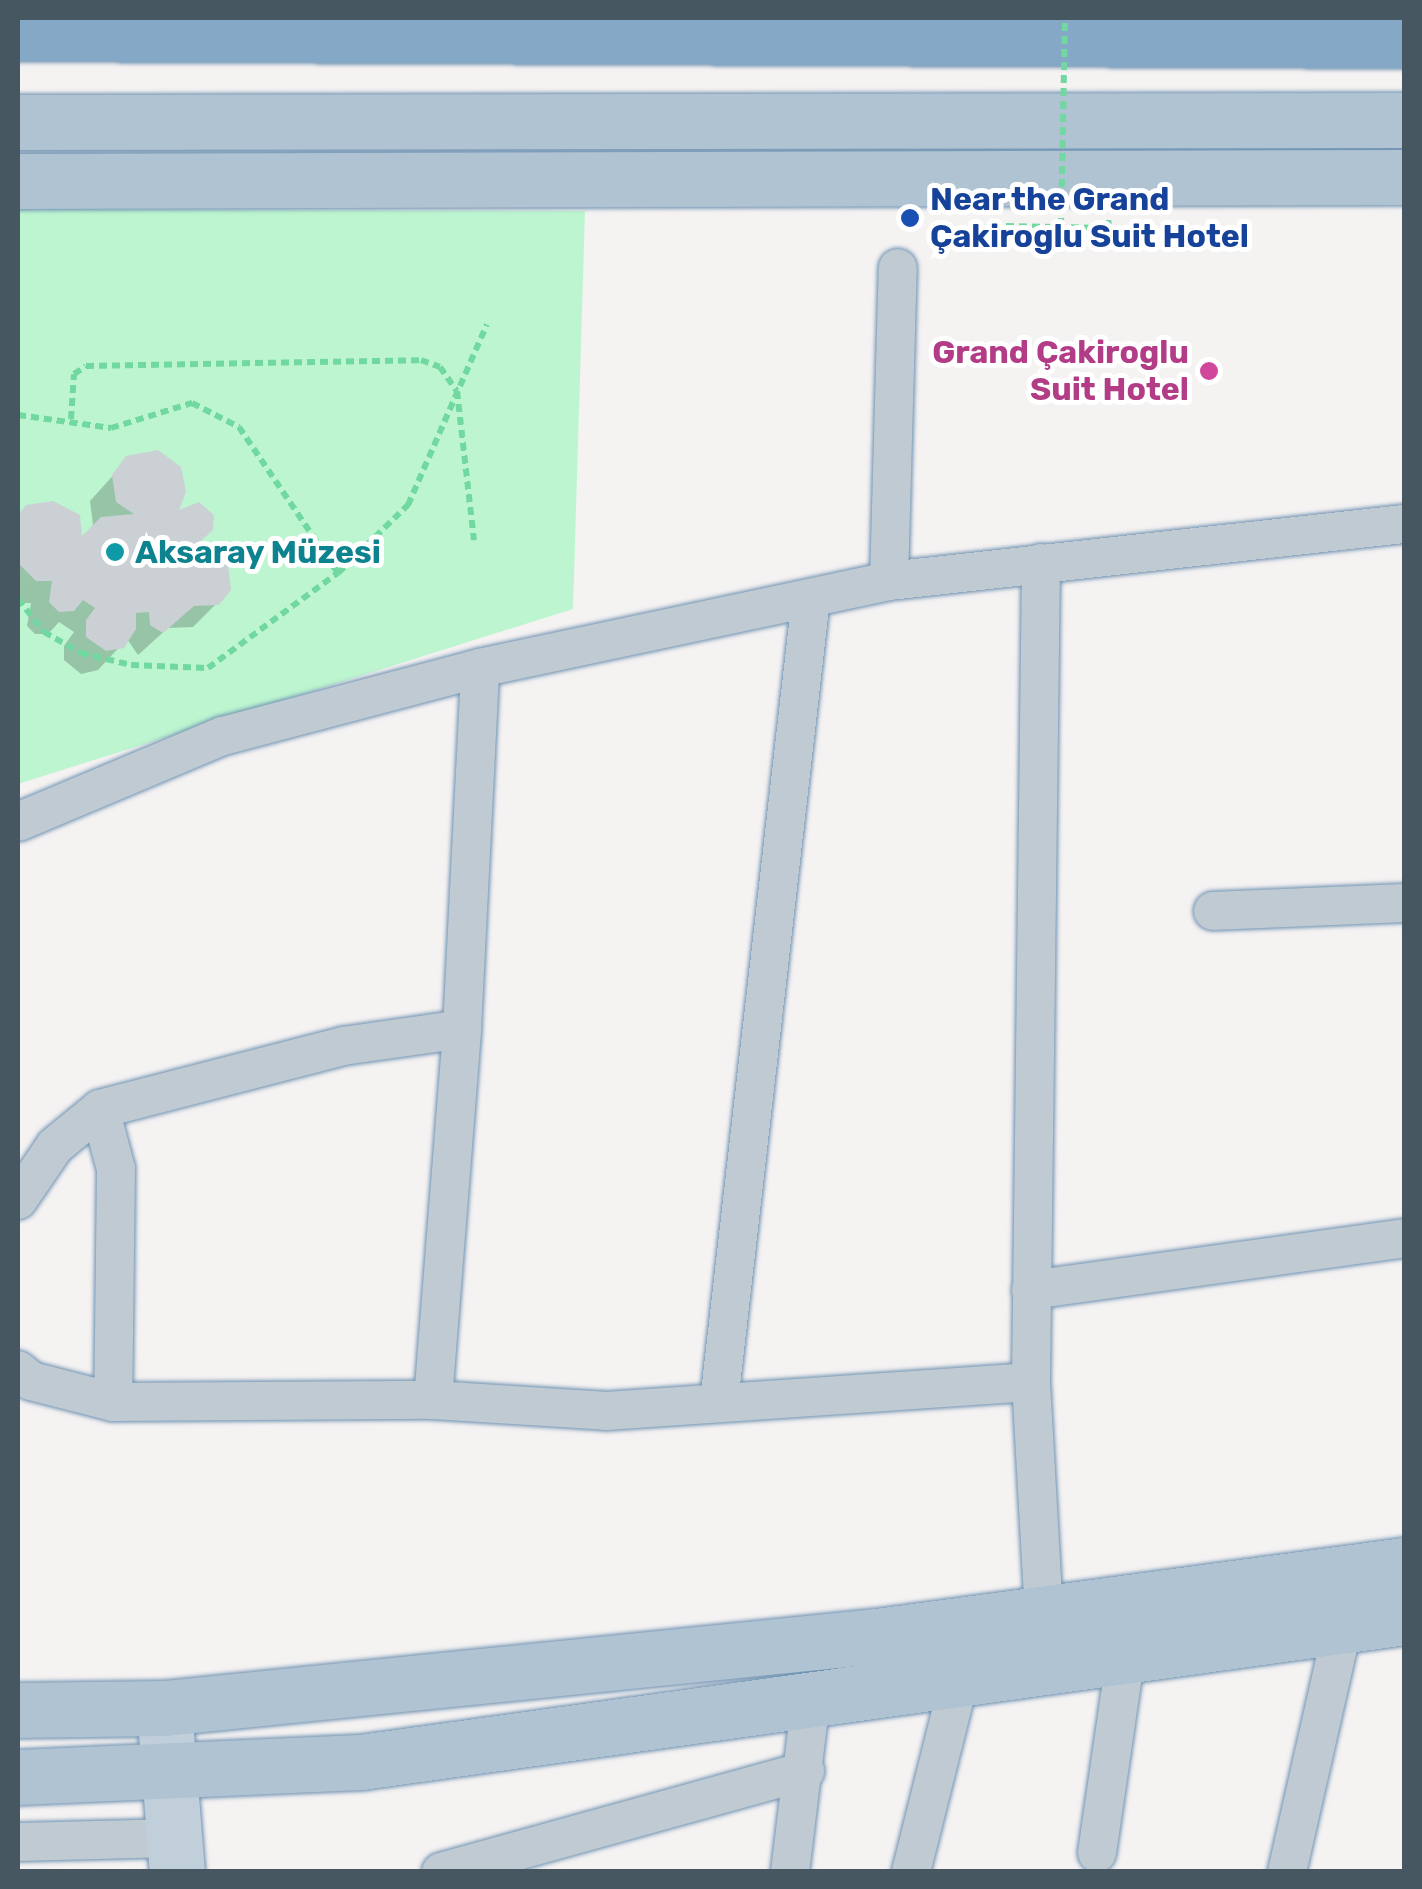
<!DOCTYPE html>
<meta charset="utf-8">
<style>
body{margin:0}
#map{position:relative;width:1422px;height:1889px;overflow:hidden;background:#f5f2f2;font-family:Rubik,sans-serif}
div>[style]{position:absolute}
[style*='--x']{left:calc(var(--x)*1px);top:calc(var(--y)*1px);width:calc(var(--w)*1px);rotate:calc(var(--a)*1deg)}
.green>*{inset:0;background:#bdf5d0}
.shadow>*{inset:0;background:#0003}
.building>*{inset:0;background:#cbd0d5}
.path>*{height:6px;margin-top:-3px;transform-origin:0;background:repeating-linear-gradient(90deg,#70d8a0 0 8px,transparent 0 13px)}
.roads{filter:drop-shadow(0 0 2px #7093b2) drop-shadow(0 0 2px #7093b2)}
.street>*{height:38px;margin:-19px;padding:0 19px;transform-origin:19px;border-radius:19px;background:#bfcad3}
.secondary>*{height:55px;margin:-27.5px;padding:0 27.5px;transform-origin:27.5px;border-radius:27.5px;background:#c1cfdb}
.primary>*{height:55px;margin:-27.5px;padding:0 27.5px;transform-origin:27.5px;border-radius:27.5px;background:#afc3d3}
.highway>*{height:55px;margin:-27.5px;padding:0 27.5px;transform-origin:27.5px;border-radius:27.5px;background:#85a8c6}
.path-bridge>*{height:6px;margin-top:-3px;transform-origin:0;background:repeating-linear-gradient(90deg,#70d8a0 0 8px,transparent 0 13px)}
.dots>*{width:28px;height:28px;translate:-50% -50%;box-sizing:border-box;border:5px solid #fff;border-radius:50%}
span{translate:-50% -50%;white-space:nowrap;text-align:center;line-height:1.15;-webkit-text-stroke:10px #fff;paint-order:stroke}
.transit-label{font-size:32px;color:#164399;font-weight:700}
.left{translate:0 -50%;text-align:left}
.hotel-label{font-size:32px;color:#b23c85;font-weight:700}
.right{translate:-100% -50%;text-align:right}
.culture-label{font-size:32px;color:#0d838f;font-weight:700}
.frame{position:absolute;inset:0;border:20px solid #475762;pointer-events:none}
</style>
<div id="map">
<div class="green">
<i style="clip-path:polygon(18px 209px,585px 211px,573px 609px,18px 784px)"></i>
</div>
<div class="shadow">
<i style="clip-path:polygon(128px 459px,198px 542px,217px 603px,193px 627px,168px 628px,138px 655px,127px 639px,98px 670px,81px 674px,64px 660px,64px 646px,74px 632px,59px 622px,48px 634px,35px 634px,27px 626px,31px 603px,18px 603px,18px 517px,27px 507px,80px 542px,93px 525px,90px 501px)"></i>
</div>
<div class="building">
<i style="clip-path:polygon(158px 450px,181px 467px,186px 492px,179px 510px,199px 502px,214px 515px,213px 530px,201px 541px,228px 564px,231px 590px,219px 605px,194px 606px,163px 633px,150px 625px,149px 612px,136px 613px,136px 629px,124px 648px,106px 651px,86px 637px,86px 620px,95px 608px,83px 600px,74px 611px,59px 612px,49px 602px,52px 581px,36px 581px,18px 563px,18px 515px,26px 505px,53px 501px,80px 515px,82px 536px,101px 517px,134px 514px,116px 502px,112px 475px,126px 456px)"></i>
</div>
<div class="path">
<i style="--x:1006;--y:226;--w:103;--a:1.1"></i>
<i style="--x:1109;--y:228;--w:11;--a:-95"></i>
<i style="--x:18;--y:415;--w:94;--a:8"></i>
<i style="--x:111;--y:428;--w:85;--a:-17.2"></i>
<i style="--x:192;--y:403;--w:53;--a:27.1"></i>
<i style="--x:239;--y:427;--w:176;--a:55.9"></i>
<i style="--x:71;--y:419;--w:45;--a:-86.2"></i>
<i style="--x:74;--y:374;--w:14;--a:-34"></i>
<i style="--x:86;--y:366;--w:335;--a:-1"></i>
<i style="--x:421;--y:360;--w:20;--a:20"></i>
<i style="--x:440;--y:367;--w:29;--a:55"></i>
<i style="--x:457;--y:391;--w:150;--a:83.5"></i>
<i style="--x:18;--y:599;--w:42;--a:51.8"></i>
<i style="--x:44;--y:632;--w:43;--a:29.6"></i>
<i style="--x:81;--y:653;--w:51;--a:13.5"></i>
<i style="--x:131;--y:665;--w:77;--a:2.2"></i>
<i style="--x:208;--y:668;--w:161;--a:-36.2"></i>
<i style="--x:338;--y:573;--w:98;--a:-44.2"></i>
<i style="--x:408;--y:505;--w:197;--a:-66.4"></i>
</div>
<div class="roads">
<div class="street">
<i style="--x:1041;--y:563;--w:819;--a:90.7"></i>
<i style="--x:1031;--y:1382;--w:232;--a:86.8"></i>
<i style="--x:889;--y:581;--w:313;--a:-88.4"></i>
<i style="--x:18;--y:822;--w:222;--a:-22.8"></i>
<i style="--x:223;--y:736;--w:266;--a:-14.8"></i>
<i style="--x:480;--y:668;--w:418;--a:-12"></i>
<i style="--x:889;--y:581;--w:518;--a:-6.32"></i>
<i style="--x:1213;--y:911;--w:191;--a:-2.4"></i>
<i style="--x:100;--y:1109;--w:62;--a:75.1"></i>
<i style="--x:116;--y:1169;--w:233;--a:90.7"></i>
<i style="--x:18;--y:1200;--w:65;--a:-55.6"></i>
<i style="--x:55;--y:1146;--w:58;--a:-39.4"></i>
<i style="--x:100;--y:1109;--w:251;--a:-14.5"></i>
<i style="--x:343;--y:1046;--w:120;--a:-8.1"></i>
<i style="--x:1031;--y:1290;--w:377;--a:-7.9"></i>
<i style="--x:18;--y:1370;--w:17;--a:40"></i>
<i style="--x:31;--y:1381;--w:85;--a:14.4"></i>
<i style="--x:113;--y:1402;--w:320;--a:-0.4"></i>
<i style="--x:433;--y:1400;--w:173;--a:3.6"></i>
<i style="--x:606;--y:1411;--w:426;--a:-3.9"></i>
<i style="--x:433;--y:1400;--w:372;--a:-85.5"></i>
<i style="--x:462;--y:1029;--w:361;--a:-87.1"></i>
<i style="--x:719;--y:1402;--w:809;--a:-83.47"></i>
<i style="--x:18;--y:1842;--w:157;--a:-1.5"></i>
<i style="--x:1097;--y:1853;--w:201;--a:-81.7"></i>
<i style="--x:441;--y:1872;--w:378;--a:-15.5"></i>
<i style="--x:790;--y:1872;--w:175;--a:-83.1"></i>
<i style="--x:911;--y:1872;--w:201;--a:-75.9"></i>
<i style="--x:1287;--y:1872;--w:253;--a:-77.2"></i>
</div>
<div class="secondary">
<i style="--x:164;--y:1708;--w:165;--a:85.5"></i>
</div>
<div class="primary">
<i style="--x:18;--y:122;--w:1386;--a:-0.08"></i>
<i style="--x:18;--y:181;--w:1386;--a:-0.17"></i>
<i style="--x:18;--y:1710;--w:146;--a:-0.8"></i>
<i style="--x:164;--y:1708;--w:717;--a:-5.77"></i>
<i style="--x:877;--y:1636;--w:532;--a:-7.67"></i>
<i style="--x:18;--y:1777;--w:343;--a:-2.5"></i>
<i style="--x:361;--y:1762;--w:1053;--a:-7.91"></i>
</div>
<div class="highway">
<i style="--x:18;--y:33;--w:1386;--a:0.29"></i>
</div>
</div>
<div class="path-bridge">
<i style="--x:1061;--y:226;--w:208;--a:-88.9"></i>
</div>
<div class="dots">
<i style="left:910px;top:218px;background:#1a4fb4"></i>
<i style="left:1209px;top:371px;background:#d1479c"></i>
<i style="left:115px;top:552px;background:#0f9aa8"></i>
</div>
<div class="transit-label">
<span class="left" style="left:930px;top:218px">Near the Grand<br>Çakiroglu Suit Hotel</span>
</div>
<div class="hotel-label">
<span class="right" style="left:1189px;top:371px">Grand Çakiroglu<br>Suit Hotel</span>
</div>
<div class="culture-label">
<span class="left" style="left:135px;top:552px">Aksaray Müzesi</span>
</div>
<div class="frame"></div>
</div>
